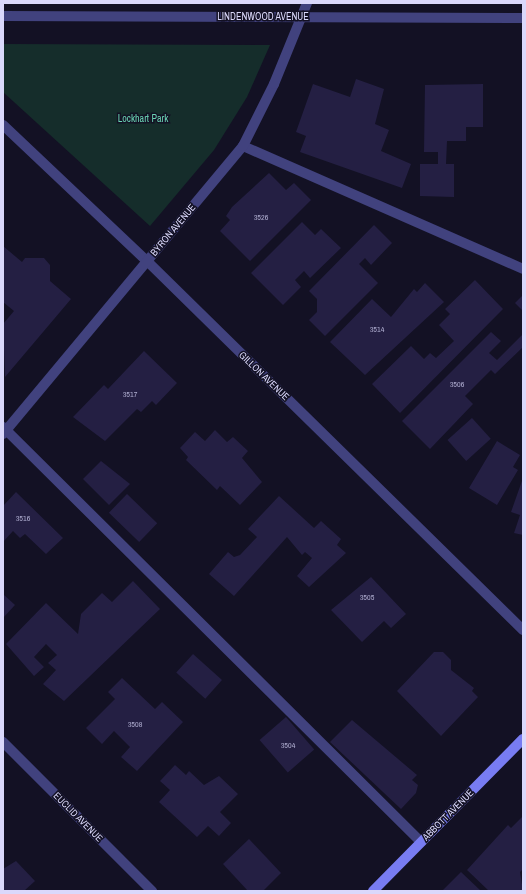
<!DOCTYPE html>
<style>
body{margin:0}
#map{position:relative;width:526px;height:894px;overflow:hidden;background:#131124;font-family:"Archivo Narrow",sans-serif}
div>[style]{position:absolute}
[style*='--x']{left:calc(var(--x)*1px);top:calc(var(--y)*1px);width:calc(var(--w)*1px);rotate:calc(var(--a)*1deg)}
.green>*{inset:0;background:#152d2b}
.building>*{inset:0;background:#241f43;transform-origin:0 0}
.lane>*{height:10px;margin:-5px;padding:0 5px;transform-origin:5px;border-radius:5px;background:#41427e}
.street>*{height:10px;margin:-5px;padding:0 5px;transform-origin:5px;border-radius:5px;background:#41427e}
.secondary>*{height:10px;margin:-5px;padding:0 5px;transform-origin:5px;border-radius:5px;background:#787cf2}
span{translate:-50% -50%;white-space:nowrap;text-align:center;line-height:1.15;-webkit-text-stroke:3px #131124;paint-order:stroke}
.number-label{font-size:8px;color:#acaacd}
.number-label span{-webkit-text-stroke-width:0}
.street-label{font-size:10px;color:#dad8fb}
.park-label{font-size:10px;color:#6ad4b4}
.frame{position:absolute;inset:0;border:4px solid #dad8fb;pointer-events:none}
</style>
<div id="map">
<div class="green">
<i style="clip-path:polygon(3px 44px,270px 45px,247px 97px,214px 150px,150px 226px,3px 92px)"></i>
</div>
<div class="building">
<i style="clip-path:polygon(356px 79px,384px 89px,375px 124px,389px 130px,381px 151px,411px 164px,402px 188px,300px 152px,306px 136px,296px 132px,313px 84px,350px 97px)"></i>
<i style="clip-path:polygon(483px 84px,483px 127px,466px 127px,466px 141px,447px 141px,446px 164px,454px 164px,454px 197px,420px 196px,420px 164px,438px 164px,438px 152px,424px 152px,425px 85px)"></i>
<i style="clip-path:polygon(269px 173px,286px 190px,294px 183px,311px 200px,250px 261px,220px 231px,230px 220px,226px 216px,232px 207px)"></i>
<i style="clip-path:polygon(302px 222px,315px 235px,321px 229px,341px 248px,310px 278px,304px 271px,295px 280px,301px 287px,283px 305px,251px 273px)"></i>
<i style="clip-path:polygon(374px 225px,392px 243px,371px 265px,365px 258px,359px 264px,378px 283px,325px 336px,309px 320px,317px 312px,317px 299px,309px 291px)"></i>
<i style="clip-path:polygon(3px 246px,22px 262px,25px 258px,44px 258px,50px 265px,50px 281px,71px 299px,5px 377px,3px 324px,14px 311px,3px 302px)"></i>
<i style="clip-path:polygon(475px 280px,503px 309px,400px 413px,372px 384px,411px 346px,424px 359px,430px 353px,436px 358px,454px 341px,439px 325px,450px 314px,445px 309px)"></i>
<i style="clip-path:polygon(425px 283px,444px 302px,365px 375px,330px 342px,372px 299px,391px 317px,414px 289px,417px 292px)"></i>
<i style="clip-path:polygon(523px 295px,523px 311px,515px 303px)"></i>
<i style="clip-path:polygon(491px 332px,501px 341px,489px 353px,497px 360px,523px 334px,523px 347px,495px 374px,491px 370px,465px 396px,473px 404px,430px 449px,402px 421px)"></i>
<i style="clip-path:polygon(144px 351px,177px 383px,156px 405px,152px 401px,141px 412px,137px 409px,105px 441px,73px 417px,104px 385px,108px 389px)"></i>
<i style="left:472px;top:418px;width:28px;height:33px;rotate:48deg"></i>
<i style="clip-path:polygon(215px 430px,227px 442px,233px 437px,248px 451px,242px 458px,262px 482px,240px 505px,220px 486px,217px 490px,186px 460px,188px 457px,180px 448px,195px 432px,205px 441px)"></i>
<i style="clip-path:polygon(497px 441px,520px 455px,513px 467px,518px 470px,497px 505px,469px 488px)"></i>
<i style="clip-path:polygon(101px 461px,130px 484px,109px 505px,83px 479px)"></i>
<i style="clip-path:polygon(523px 478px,523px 535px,514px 533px,520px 515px,511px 512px)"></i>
<i style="clip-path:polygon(16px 492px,63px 538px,46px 554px,25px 534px,20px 538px,13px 531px,3px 542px,3px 506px)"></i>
<i style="left:127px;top:494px;width:42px;height:26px;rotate:44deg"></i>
<i style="clip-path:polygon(279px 496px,314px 528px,321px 521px,341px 539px,337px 545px,346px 553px,309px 587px,297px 576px,312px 558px,305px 552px,302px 555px,287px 537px,234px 596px,209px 574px,228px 552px,234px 557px,240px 555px,257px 537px,248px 529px)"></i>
<i style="clip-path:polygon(371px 577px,406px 614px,391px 628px,384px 621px,362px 642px,331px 610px)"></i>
<i style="clip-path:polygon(133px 581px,160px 609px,64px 701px,43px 684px,56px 670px,48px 663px,57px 655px,46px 644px,34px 657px,44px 667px,34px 676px,6px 644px,46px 603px,78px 634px,81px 614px,102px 593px,112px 602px)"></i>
<i style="clip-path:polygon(3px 594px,15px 605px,3px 618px)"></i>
<i style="clip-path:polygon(434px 652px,443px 652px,451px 660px,451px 670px,474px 688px,472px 691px,478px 697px,441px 736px,397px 691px)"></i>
<i style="left:193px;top:654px;width:39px;height:25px;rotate:42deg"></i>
<i style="clip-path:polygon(122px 678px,155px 709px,162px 702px,183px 722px,137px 771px,121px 757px,130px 747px,114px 731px,102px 744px,86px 728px,115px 699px,108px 692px)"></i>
<i style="left:286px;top:717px;width:43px;height:35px;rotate:49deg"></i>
<i style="clip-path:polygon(352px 720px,417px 775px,412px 780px,418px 785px,416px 793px,401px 809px,330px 742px)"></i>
<i style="clip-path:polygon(175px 765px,186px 775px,189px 771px,204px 785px,219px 776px,238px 794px,220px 812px,231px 823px,219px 836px,208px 826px,197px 837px,159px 802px,170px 790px,160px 781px)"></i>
<i style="clip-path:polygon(523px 816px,523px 869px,520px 872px,523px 891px,489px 891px,467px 870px,508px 825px,511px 828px)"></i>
<i style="clip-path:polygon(249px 839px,281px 873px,263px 891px,248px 891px,223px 864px)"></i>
<i style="clip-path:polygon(16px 861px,35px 881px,24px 891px,3px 891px,3px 869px)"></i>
<i style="clip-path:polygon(461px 872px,481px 891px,442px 891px)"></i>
</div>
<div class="lane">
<i style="--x:243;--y:146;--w:306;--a:23.7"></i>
<i style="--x:3;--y:427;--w:589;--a:44.79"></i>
</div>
<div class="street">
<i style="--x:3;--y:16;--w:520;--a:0.22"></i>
<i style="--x:3;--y:125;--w:198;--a:43.4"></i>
<i style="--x:147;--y:261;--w:527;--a:44.46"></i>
<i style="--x:3;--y:434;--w:375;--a:-50.2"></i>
<i style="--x:243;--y:146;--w:69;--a:-63.4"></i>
<i style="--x:274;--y:84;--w:87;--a:-67.8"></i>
<i style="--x:3;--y:742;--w:211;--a:45"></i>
</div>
<div class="secondary">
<i style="--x:373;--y:891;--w:214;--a:-45.4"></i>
</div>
<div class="number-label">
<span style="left:261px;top:218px">3526</span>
<span style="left:377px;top:330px">3514</span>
<span style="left:457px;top:385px">3506</span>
<span style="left:130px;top:395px">3517</span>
<span style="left:23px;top:519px">3516</span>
<span style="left:367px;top:598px">3505</span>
<span style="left:135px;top:725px">3508</span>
<span style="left:288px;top:746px">3504</span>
</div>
<div class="street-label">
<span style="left:263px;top:17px">LINDENWOOD AVENUE</span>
<span style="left:173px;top:230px;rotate:-50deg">BYRON AVENUE</span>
<span style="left:264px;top:376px;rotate:44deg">GILLON AVENUE</span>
<span style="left:448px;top:815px;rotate:-45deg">ABBOTT AVENUE</span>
<span style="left:78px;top:817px;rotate:45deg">EUCLID AVENUE</span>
</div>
<div class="park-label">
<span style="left:143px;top:119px">Lockhart Park</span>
</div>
<div class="frame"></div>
</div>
